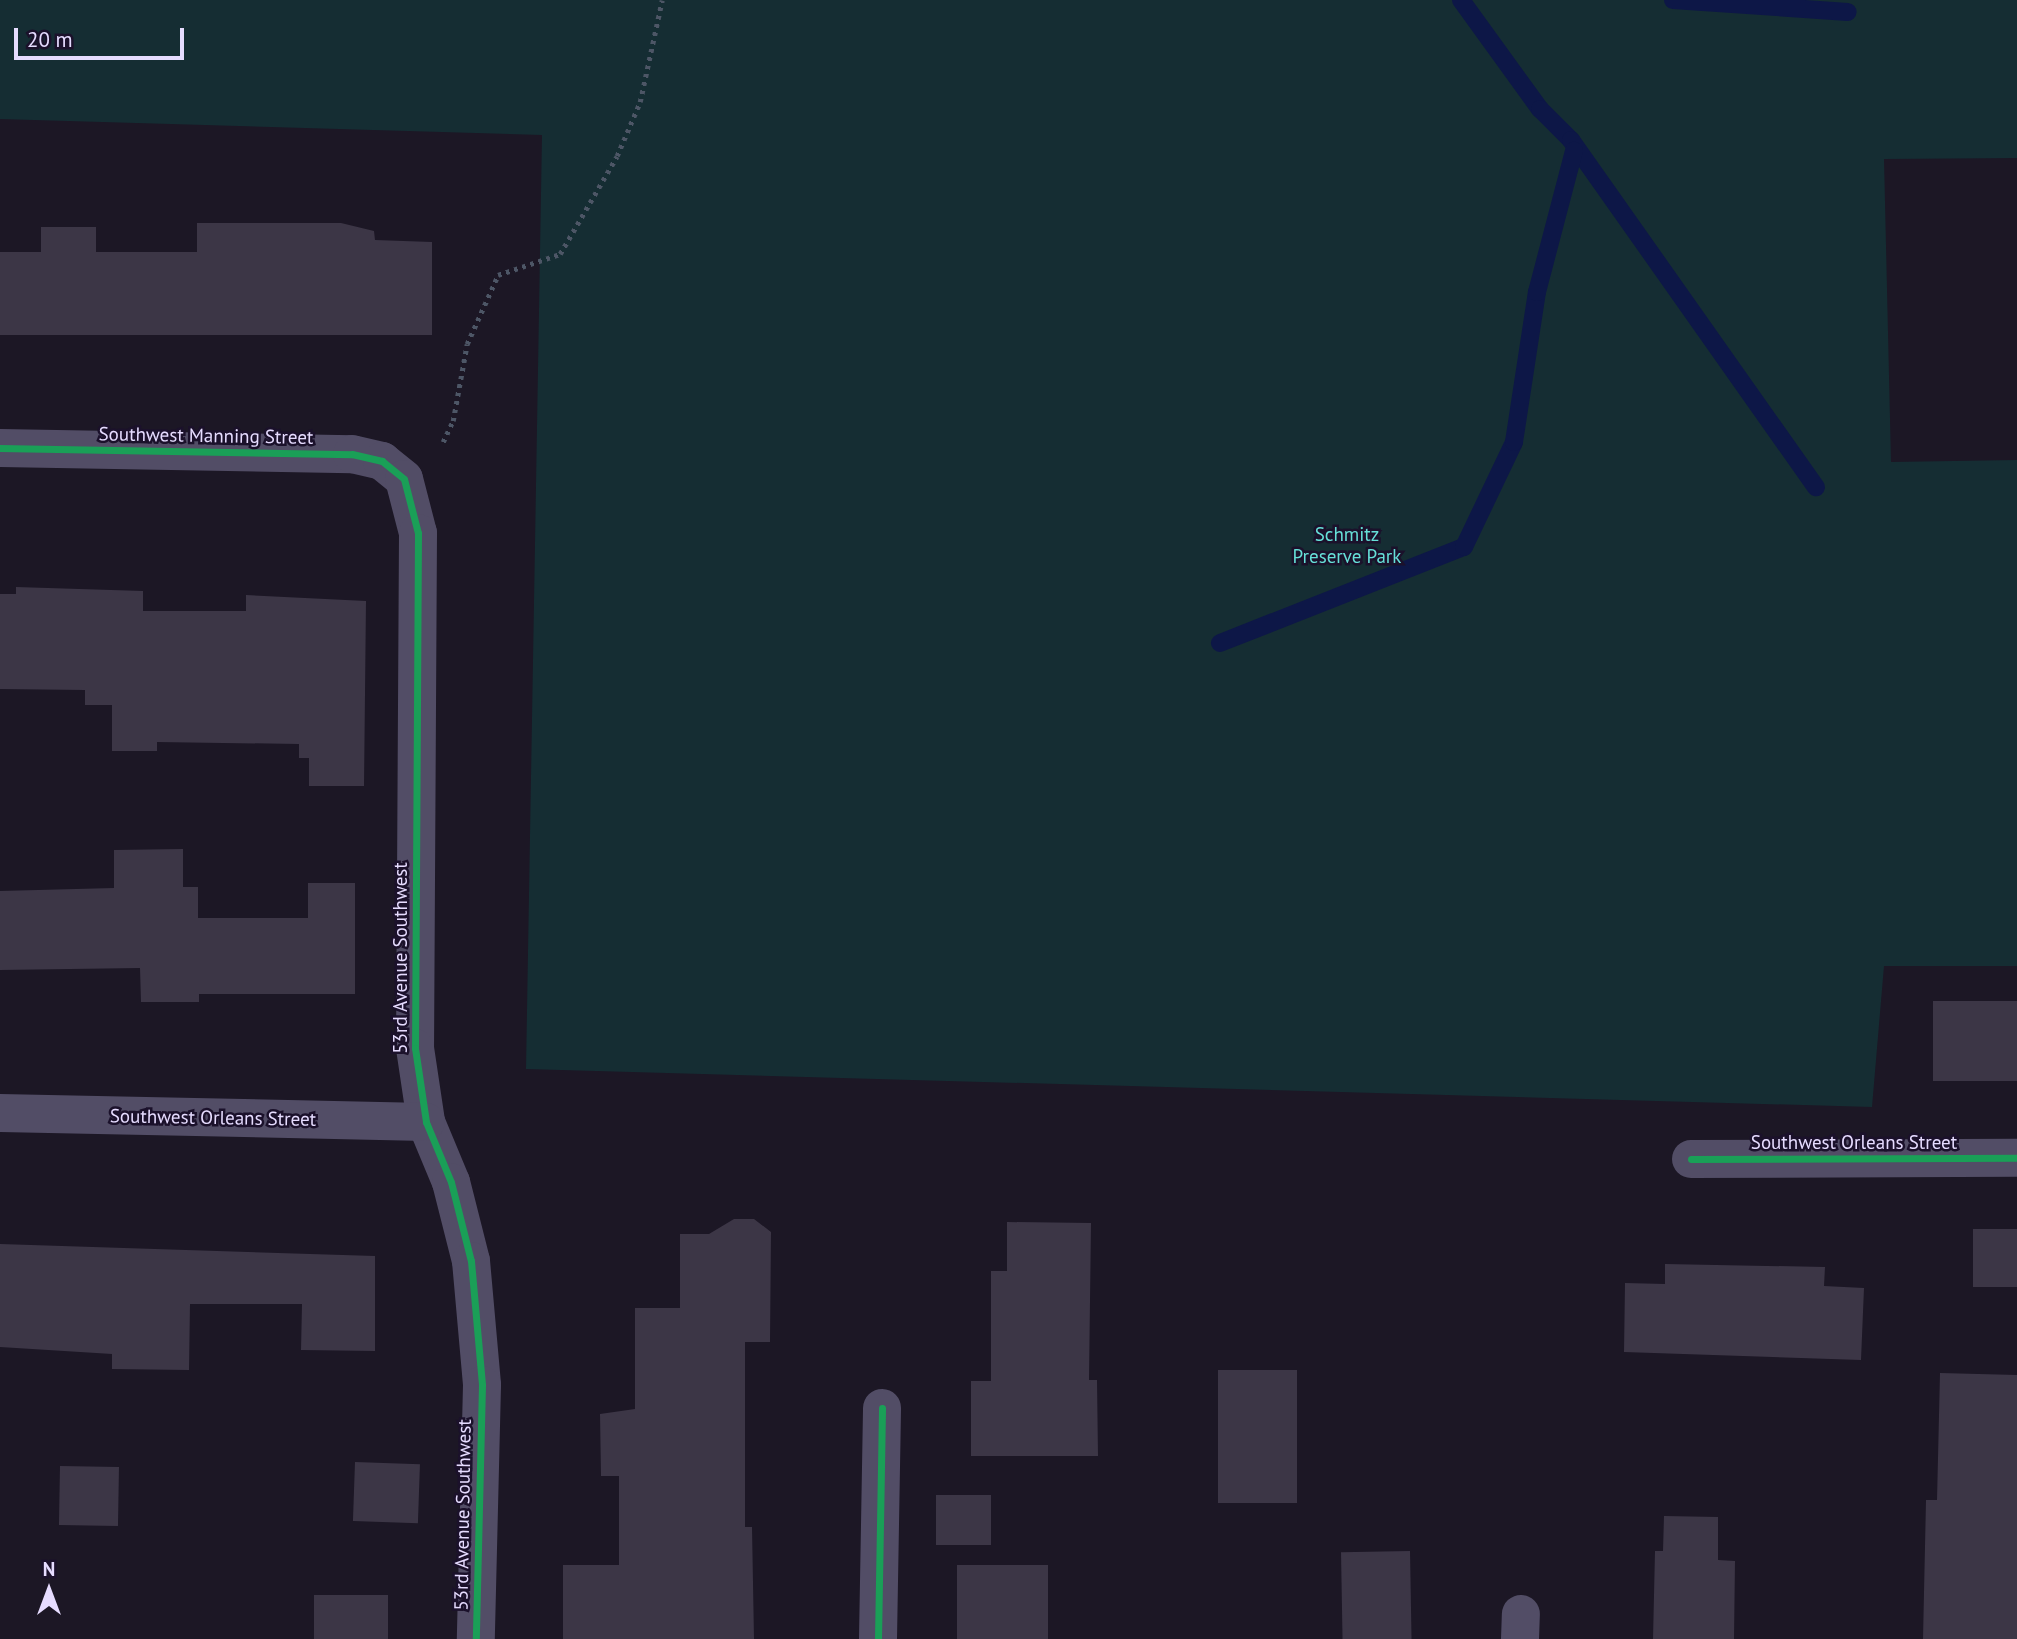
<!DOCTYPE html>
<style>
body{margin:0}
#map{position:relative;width:2017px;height:1639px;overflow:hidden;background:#1c1725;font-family:"PT Sans",sans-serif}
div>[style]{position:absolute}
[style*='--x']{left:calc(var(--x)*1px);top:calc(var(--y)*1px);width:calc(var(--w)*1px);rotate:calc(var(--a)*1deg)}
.green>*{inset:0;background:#152d33}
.stream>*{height:18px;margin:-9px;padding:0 9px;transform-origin:9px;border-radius:9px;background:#0d1747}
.building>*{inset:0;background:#3c3646;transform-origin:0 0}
.path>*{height:4.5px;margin-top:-2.25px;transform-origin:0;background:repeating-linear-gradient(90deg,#4d5666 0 3.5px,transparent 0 8.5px)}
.minor>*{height:38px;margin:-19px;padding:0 19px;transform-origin:19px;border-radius:19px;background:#524d66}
.cycleway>*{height:7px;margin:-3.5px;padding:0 3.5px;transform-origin:3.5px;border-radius:3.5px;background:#1a9f57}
span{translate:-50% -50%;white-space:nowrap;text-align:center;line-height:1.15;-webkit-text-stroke:5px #1b112b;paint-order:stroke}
.street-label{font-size:19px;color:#e6dcff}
.park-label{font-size:19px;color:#66e0d8}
.north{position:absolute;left:14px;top:1555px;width:70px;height:70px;-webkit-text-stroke:5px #1b112b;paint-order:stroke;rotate:0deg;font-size:19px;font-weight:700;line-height:28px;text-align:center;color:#e6dcff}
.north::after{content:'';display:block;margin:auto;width:24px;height:32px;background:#e6dcff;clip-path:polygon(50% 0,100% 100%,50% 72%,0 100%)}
.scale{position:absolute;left:14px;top:28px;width:170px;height:32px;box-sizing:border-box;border:4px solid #e6dcff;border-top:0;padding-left:9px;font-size:21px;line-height:24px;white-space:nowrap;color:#e6dcff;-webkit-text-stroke:5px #1b112b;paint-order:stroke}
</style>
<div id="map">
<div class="green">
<i style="clip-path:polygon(0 0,2017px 0,2017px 158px,1884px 159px,1891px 462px,2017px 460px,2017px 966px,1884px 966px,1872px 1107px,526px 1069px,542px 135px,0 119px)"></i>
</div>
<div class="stream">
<i style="--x:1461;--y:0;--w:135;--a:54.1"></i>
<i style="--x:1540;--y:109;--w:44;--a:45"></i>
<i style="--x:1571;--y:140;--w:425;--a:54.8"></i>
<i style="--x:1673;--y:0;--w:175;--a:3.9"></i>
<i style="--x:1220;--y:643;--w:262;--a:-21.5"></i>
<i style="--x:1464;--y:547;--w:116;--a:-64.5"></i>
<i style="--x:1514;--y:442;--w:152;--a:-81.3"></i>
<i style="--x:1537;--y:292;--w:146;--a:-75.3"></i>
</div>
<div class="building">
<i style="clip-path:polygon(197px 223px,341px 223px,374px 231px,375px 240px,432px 242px,432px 335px,0 335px,0 252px,41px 252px,41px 227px,96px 227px,96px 252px,197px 252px)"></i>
<i style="clip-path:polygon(16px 587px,143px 591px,143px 611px,246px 611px,246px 595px,366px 601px,364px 786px,309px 786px,309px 758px,299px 758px,299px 744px,157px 742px,157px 751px,112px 751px,112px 705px,85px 705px,85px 690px,0 689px,0 594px,16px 594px)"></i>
<i style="clip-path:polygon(183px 849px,183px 887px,198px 887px,198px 918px,308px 918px,308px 883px,355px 883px,355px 994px,199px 994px,199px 1002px,141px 1002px,140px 968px,0 970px,0 891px,114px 888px,114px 850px)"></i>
<i style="left:1933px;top:1001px;width:84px;height:80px"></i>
<i style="clip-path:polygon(734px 1219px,754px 1219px,771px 1232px,770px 1342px,745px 1342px,745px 1527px,752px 1527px,754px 1639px,563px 1639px,563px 1565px,619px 1565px,619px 1476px,601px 1476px,600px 1414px,635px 1409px,635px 1308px,680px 1308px,680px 1234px,709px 1234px)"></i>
<i style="clip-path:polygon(1007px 1222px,1091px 1223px,1089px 1380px,1097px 1380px,1098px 1456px,971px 1456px,971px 1381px,991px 1381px,991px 1271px,1007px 1271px)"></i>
<i style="left:1973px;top:1229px;width:44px;height:58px"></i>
<i style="clip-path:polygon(0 1244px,375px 1256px,375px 1351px,301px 1350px,302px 1304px,190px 1304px,189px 1370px,112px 1369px,112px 1354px,0 1347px)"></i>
<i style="clip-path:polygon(1665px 1264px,1825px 1267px,1824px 1286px,1864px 1288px,1861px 1360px,1624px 1352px,1625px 1283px,1665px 1284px)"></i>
<i style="left:1218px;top:1370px;width:79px;height:133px"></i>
<i style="clip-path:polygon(1940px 1373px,2017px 1375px,2017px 1639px,1923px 1639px,1926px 1500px,1937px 1500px)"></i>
<i style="left:355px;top:1462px;width:65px;height:59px;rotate:2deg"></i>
<i style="left:60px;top:1466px;width:59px;height:59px;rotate:1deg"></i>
<i style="left:991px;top:1495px;width:50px;height:55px;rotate:90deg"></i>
<i style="clip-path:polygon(1664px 1516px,1718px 1517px,1718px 1560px,1735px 1561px,1734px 1639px,1653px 1639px,1655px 1551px,1663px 1551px)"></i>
<i style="left:1410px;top:1551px;width:88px;height:69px;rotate:89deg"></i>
<i style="left:1048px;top:1565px;width:74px;height:91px;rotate:90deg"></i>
<i style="left:314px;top:1595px;width:74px;height:44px"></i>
</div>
<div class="path">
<i style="--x:443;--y:442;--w:23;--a:-65"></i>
<i style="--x:453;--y:421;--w:78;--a:-79.7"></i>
<i style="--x:467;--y:344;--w:76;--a:-65.8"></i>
<i style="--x:498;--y:275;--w:65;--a:-18.7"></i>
<i style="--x:560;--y:254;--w:113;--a:-59.8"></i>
<i style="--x:617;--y:156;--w:59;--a:-66.9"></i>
<i style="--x:640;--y:102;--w:104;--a:-77.8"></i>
</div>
<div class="minor">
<i style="--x:0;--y:448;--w:352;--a:1"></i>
<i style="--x:352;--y:454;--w:31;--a:13"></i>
<i style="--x:382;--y:461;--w:28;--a:39"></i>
<i style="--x:404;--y:479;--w:56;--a:75.5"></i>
<i style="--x:418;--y:533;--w:515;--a:90.33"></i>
<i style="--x:415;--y:1048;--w:75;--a:81.5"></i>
<i style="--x:426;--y:1122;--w:65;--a:67.4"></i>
<i style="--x:451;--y:1182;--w:81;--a:75.8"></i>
<i style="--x:471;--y:1261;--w:124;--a:84.9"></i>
<i style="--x:482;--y:1385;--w:254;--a:91.4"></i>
<i style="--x:0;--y:1113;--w:426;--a:1.2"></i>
<i style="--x:1691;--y:1159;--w:326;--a:-0.2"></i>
<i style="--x:878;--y:1639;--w:231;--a:-89"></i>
<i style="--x:1520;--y:1639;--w:25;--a:-88"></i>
</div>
<div class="cycleway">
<i style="--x:0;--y:448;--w:352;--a:1"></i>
<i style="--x:352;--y:454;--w:31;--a:13"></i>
<i style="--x:382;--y:461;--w:28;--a:39"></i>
<i style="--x:404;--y:479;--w:56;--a:75.5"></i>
<i style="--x:418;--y:533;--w:515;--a:90.33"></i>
<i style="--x:415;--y:1048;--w:75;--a:81.5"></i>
<i style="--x:426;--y:1122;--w:65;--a:67.4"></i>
<i style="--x:451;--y:1182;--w:81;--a:75.8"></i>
<i style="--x:471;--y:1261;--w:124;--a:84.9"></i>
<i style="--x:482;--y:1385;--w:254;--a:91.4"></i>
<i style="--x:1691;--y:1159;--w:326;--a:-0.2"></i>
<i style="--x:878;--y:1639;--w:231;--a:-89"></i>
</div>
<div class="street-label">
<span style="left:206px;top:436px;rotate:1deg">Southwest Manning Street</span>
<span style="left:401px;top:958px;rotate:-90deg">53rd Avenue Southwest</span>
<span style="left:213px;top:1118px;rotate:1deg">Southwest Orleans Street</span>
<span style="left:1854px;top:1143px">Southwest Orleans Street</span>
<span style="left:463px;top:1515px;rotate:-89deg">53rd Avenue Southwest</span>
</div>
<div class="park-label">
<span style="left:1347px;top:546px">Schmitz<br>Preserve Park</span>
</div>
<div class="north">N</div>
<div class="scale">20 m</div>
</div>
